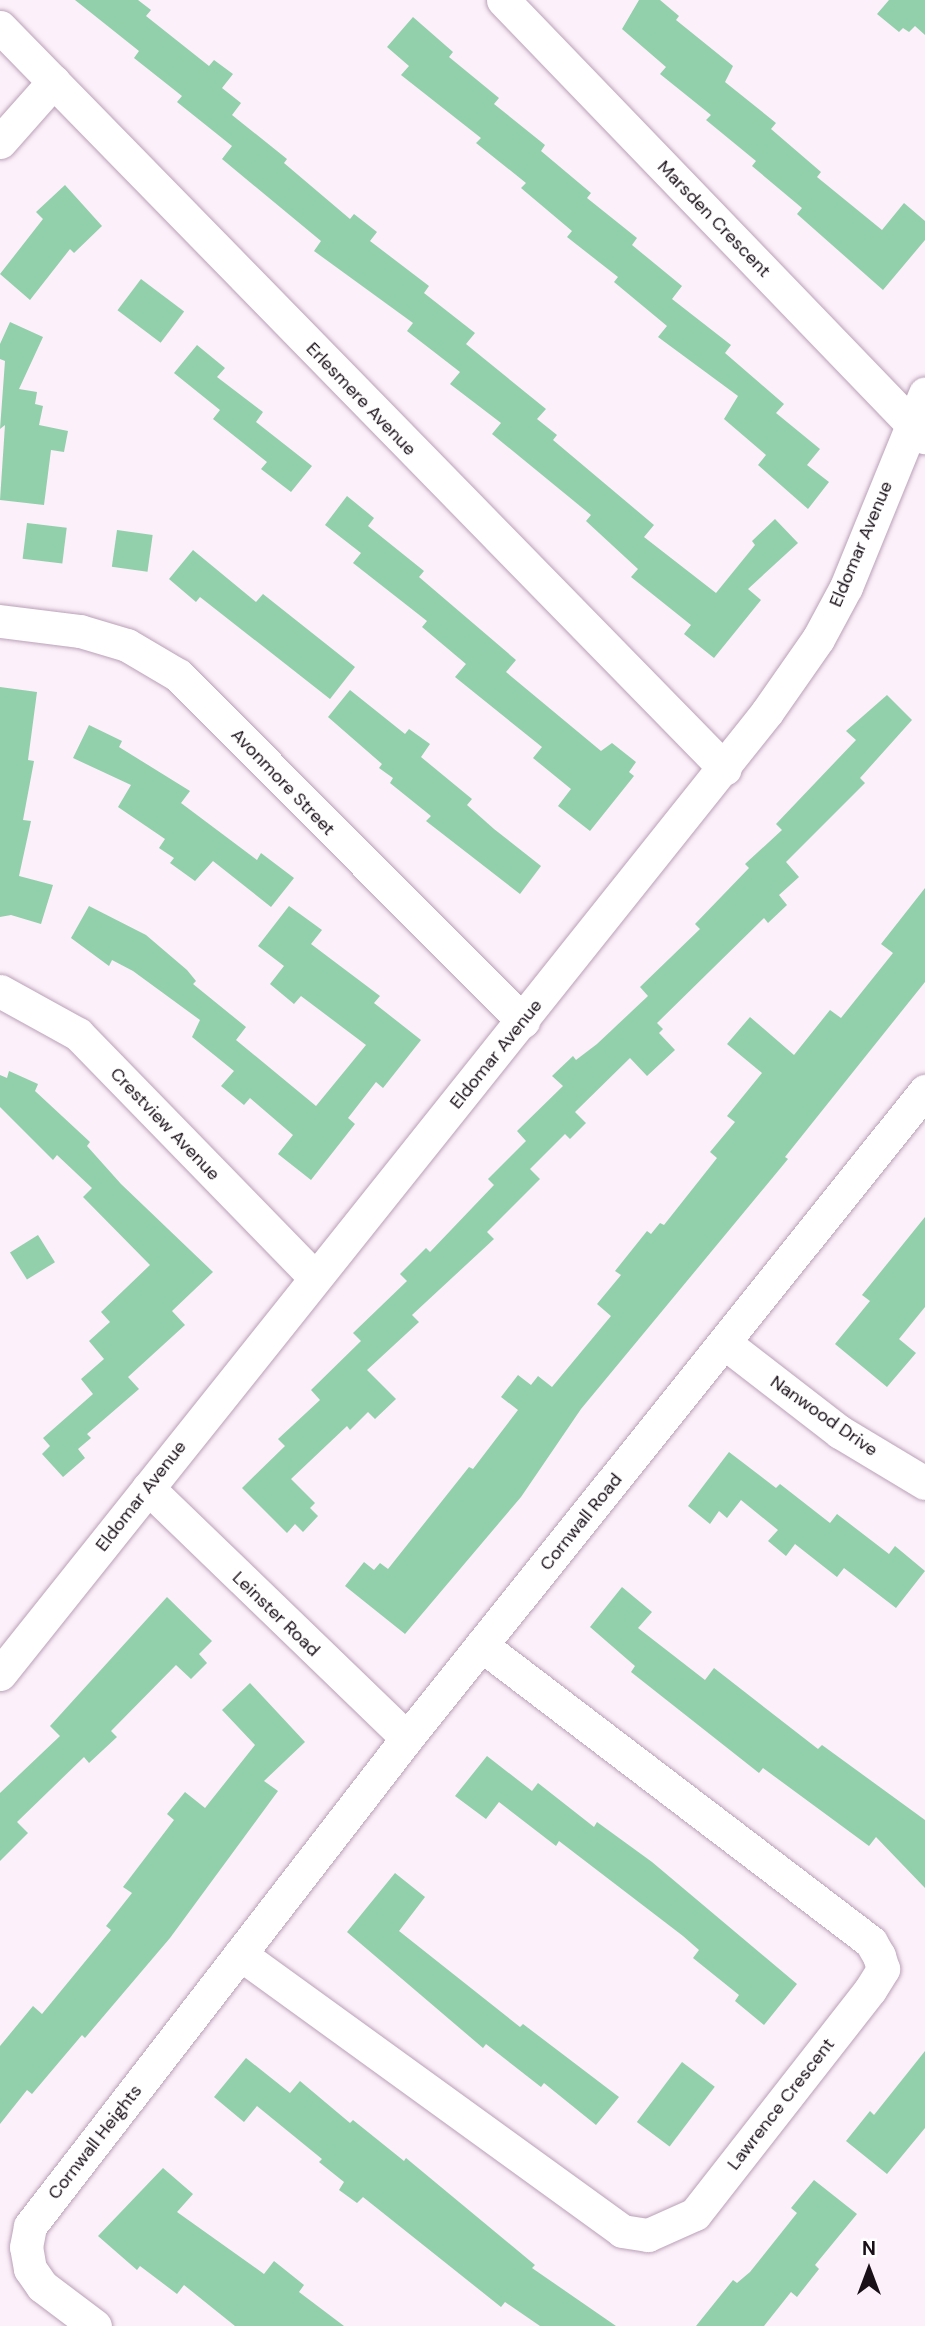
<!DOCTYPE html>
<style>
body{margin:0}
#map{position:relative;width:925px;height:2326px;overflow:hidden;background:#fcf0fa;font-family:"DM Sans",sans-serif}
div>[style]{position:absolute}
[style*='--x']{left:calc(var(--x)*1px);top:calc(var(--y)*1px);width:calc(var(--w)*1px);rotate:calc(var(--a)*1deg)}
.building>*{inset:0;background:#92cfab;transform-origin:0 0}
.roads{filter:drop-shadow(0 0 2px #baa0b7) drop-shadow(0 0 2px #baa0b7)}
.minor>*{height:33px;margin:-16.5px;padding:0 16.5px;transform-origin:16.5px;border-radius:16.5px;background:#fff}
span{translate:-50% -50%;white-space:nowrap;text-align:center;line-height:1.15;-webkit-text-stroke:5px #fff;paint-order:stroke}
.street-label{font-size:18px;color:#180f17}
.north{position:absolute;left:834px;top:2235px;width:70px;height:70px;-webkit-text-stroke:5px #fff;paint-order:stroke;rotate:0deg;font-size:19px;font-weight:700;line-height:28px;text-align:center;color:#180f17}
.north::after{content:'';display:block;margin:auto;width:24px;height:32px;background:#180f17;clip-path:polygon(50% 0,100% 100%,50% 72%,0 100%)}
</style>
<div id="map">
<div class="building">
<i style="clip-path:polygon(75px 0,138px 0,151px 10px,146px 16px,209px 66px,214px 60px,233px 74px,222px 88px,241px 103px,232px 115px,287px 159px,284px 163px,350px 219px,354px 214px,377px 232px,370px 241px,429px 286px,424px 293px,475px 333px,466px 344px,546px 409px,537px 419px,557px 435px,553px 440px,654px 525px,644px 537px,716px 593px,755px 545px,752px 541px,775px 519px,798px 543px,748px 589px,761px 600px,714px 658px,684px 634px,691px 625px,631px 577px,638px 569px,586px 521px,591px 515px,492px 434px,501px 423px,450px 384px,460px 372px,407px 331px,413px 323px,314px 251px,321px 241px,222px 159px,232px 146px,177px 102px,182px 96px,134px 58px,139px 51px)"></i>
<i style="clip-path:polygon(639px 0,660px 0,679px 16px,676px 20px,733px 66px,725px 82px,776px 123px,771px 129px,821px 172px,817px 177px,882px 230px,904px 203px,925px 221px,925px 240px,883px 290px,797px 214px,802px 208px,752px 166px,756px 161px,706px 120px,711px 115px,660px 74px,666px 67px,622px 29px)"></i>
<i style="clip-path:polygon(889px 0,925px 0,925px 35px,915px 26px,909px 32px,903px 28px,899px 32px,877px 14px)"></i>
<i style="clip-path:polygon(413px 17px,453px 52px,449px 57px,499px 98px,494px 104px,545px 145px,541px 151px,591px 193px,587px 198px,637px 238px,632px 245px,682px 286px,672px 299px,731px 345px,725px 353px,784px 404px,776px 413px,820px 449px,807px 465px,829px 482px,808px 509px,758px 465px,766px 455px,724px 419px,738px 396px,658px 337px,667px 326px,614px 282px,618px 277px,567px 237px,572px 231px,521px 188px,526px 183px,476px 143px,481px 138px,401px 75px,409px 66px,387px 47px)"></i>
<i style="clip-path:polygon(65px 185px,102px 226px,74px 253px,70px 249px,30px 300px,0 274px,43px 219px,36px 212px)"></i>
<i style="left:141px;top:279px;width:54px;height:39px;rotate:37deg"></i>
<i style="clip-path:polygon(10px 322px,43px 337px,19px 389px,37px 392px,35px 404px,43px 406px,39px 425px,68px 431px,64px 452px,51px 450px,44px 505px,0 500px,5px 425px,0 429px,5px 361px,0 359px,0 344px)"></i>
<i style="clip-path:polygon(197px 345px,225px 368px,217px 377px,263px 412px,256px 422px,312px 466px,291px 492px,261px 469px,267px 462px,213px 419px,220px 410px,174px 373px)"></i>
<i style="clip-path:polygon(347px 496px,374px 518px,368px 526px,424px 571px,419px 577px,516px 660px,506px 672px,601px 751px,612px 743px,636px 762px,629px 772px,634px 776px,590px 831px,558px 806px,571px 789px,533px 758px,542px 747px,455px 677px,466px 664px,422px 627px,427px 621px,353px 563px,361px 553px,325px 525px)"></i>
<i style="left:27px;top:523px;width:40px;height:36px;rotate:7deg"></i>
<i style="left:117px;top:530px;width:36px;height:37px;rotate:8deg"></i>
<i style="clip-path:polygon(193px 550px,256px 602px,263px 594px,355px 667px,330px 699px,200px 597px,196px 602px,169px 579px)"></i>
<i style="clip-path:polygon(0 687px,37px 692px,28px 760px,34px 761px,23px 820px,31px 821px,19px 876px,53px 885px,41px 924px,11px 915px,0 917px)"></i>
<i style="clip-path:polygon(350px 690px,405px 734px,409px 729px,430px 744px,421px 757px,472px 799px,467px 805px,494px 829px,541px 866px,520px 894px,426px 821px,431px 816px,390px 783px,393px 778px,379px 768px,382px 764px,328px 717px)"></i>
<i style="clip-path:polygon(887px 695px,912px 720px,860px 778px,865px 783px,786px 862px,799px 877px,779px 895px,787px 905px,768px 923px,764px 918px,657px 1023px,663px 1029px,659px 1033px,675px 1050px,647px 1076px,630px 1058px,575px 1112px,586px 1123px,570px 1139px,565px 1134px,530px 1169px,540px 1179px,487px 1232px,494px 1239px,412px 1315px,419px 1322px,367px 1370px,396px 1399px,375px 1419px,368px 1412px,350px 1430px,347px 1426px,291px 1479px,315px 1503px,310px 1508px,318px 1516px,303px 1532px,295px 1524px,287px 1533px,242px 1488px,285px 1446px,278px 1439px,320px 1400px,311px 1390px,361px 1341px,353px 1333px,407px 1281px,400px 1274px,426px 1248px,430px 1252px,494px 1185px,488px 1179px,526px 1141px,517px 1131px,563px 1086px,552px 1076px,573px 1056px,576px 1060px,597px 1044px,648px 996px,640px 987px,700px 929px,695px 924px,749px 868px,745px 864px,782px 830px,776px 824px,856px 740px,846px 731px)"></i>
<i style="clip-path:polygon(89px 725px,122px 741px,119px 747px,190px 791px,181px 803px,257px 860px,261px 853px,294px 878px,271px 907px,213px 861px,195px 881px,170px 863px,174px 858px,159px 848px,165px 839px,118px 807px,131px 785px,73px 758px)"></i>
<i style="clip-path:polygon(925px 888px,925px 982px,785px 1157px,788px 1159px,581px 1409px,521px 1497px,405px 1634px,345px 1586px,364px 1562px,374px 1570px,380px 1563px,388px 1569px,469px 1467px,473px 1469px,518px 1410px,501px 1397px,518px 1375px,531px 1385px,538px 1376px,552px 1387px,611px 1316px,597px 1304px,621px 1275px,615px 1271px,647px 1231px,651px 1234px,660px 1223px,664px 1225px,717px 1158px,710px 1152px,735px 1122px,727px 1116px,762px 1073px,727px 1044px,750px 1017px,794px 1055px,830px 1010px,841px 1018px,893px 953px,881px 944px)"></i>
<i style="clip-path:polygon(89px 906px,146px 935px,187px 970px,196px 981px,193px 984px,246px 1027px,236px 1040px,316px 1106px,366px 1045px,301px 996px,294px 1004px,270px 984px,284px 966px,258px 946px,289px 906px,322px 930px,311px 944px,380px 996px,374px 1003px,421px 1040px,383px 1088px,376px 1082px,348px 1118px,355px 1124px,311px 1180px,278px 1154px,293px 1135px,250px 1098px,244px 1105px,221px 1086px,234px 1071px,192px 1037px,200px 1020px,133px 971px,112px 960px,109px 966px,71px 938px)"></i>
<i style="clip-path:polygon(9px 1071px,38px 1084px,35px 1091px,90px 1142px,87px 1146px,121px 1184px,213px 1272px,172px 1311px,185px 1325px,128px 1377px,139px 1389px,87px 1434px,91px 1438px,78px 1449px,85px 1458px,63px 1477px,42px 1454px,50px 1446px,43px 1438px,93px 1394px,81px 1379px,104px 1359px,89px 1341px,110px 1322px,101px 1312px,150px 1265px,83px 1197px,92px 1188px,57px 1155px,53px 1160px,0 1107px,0 1075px,7px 1078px)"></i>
<i style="clip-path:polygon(925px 1217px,925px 1307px,899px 1339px,916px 1353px,887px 1387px,835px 1344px,870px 1301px,862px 1295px)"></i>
<i style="left:38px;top:1235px;width:32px;height:33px;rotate:58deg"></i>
<i style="clip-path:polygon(729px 1452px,776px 1488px,780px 1484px,830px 1523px,837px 1514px,889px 1554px,895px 1546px,925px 1571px,896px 1608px,844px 1568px,837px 1577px,795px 1544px,786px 1556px,768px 1541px,778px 1530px,741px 1500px,727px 1518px,719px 1511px,710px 1524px,688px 1506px)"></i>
<i style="clip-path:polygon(622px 1587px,652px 1612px,638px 1628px,705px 1680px,714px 1668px,818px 1749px,822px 1745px,925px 1820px,925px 1888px,876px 1837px,869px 1846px,763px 1768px,759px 1773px,631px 1672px,635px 1666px,590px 1627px)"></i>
<i style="clip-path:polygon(167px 1597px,212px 1641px,199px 1654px,207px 1663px,191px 1679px,176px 1665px,111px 1731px,117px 1737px,89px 1763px,84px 1757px,17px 1822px,28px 1833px,0 1861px,0 1793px,60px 1736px,50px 1726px)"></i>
<i style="clip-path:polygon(250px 1683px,305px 1742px,264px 1781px,278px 1791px,170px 1938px,85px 2038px,82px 2035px,32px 2094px,27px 2090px,0 2124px,0 2046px,33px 2006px,42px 2014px,111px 1930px,106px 1926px,132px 1893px,123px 1887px,174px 1820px,167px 1814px,185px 1792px,205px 1808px,255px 1745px,222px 1710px)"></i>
<i style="clip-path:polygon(487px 1756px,532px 1791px,538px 1783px,594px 1827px,597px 1822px,652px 1862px,797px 1984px,764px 2025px,735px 2001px,739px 1995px,693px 1958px,699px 1950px,683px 1936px,559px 1841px,556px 1846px,499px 1802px,486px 1819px,455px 1796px)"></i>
<i style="clip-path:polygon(395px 1873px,425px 1897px,399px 1931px,520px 2027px,523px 2024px,619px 2097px,596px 2125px,544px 2083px,541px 2087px,486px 2044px,483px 2048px,347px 1932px)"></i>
<i style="clip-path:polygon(925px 2051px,925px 2128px,887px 2174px,846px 2141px,870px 2111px,874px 2115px)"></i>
<i style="clip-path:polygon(246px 2058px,290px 2093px,300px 2081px,350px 2123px,353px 2120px,404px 2161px,406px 2158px,535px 2265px,532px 2268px,616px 2326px,540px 2326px,505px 2302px,501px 2307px,363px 2197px,357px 2203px,339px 2190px,344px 2182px,319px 2162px,322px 2159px,257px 2106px,244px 2122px,214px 2097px)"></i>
<i style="left:682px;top:2062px;width:41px;height:75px;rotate:37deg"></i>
<i style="clip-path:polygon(163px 2168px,193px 2194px,177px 2212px,264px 2274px,274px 2261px,304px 2285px,299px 2292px,344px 2326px,235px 2326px,184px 2285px,177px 2294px,140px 2266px,137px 2270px,98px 2236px)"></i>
<i style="clip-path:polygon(814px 2180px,857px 2214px,815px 2265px,819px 2269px,797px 2297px,791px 2292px,764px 2326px,696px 2326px,733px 2280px,737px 2283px,750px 2272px,797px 2213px,791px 2208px)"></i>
</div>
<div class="roads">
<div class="minor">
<i style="--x:503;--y:0;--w:607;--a:46.07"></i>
<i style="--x:0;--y:27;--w:1037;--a:45.66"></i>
<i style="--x:0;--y:142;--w:81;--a:-48.5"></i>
<i style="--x:0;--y:621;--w:81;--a:7.1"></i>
<i style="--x:80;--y:631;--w:49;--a:16.6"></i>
<i style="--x:127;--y:645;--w:59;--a:30.5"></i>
<i style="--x:178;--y:675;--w:489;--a:45.1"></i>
<i style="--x:0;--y:991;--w:89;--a:28.9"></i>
<i style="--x:78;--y:1034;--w:339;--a:45.8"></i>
<i style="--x:726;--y:1344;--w:144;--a:37.7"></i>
<i style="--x:840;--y:1432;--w:99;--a:31"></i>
<i style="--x:148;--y:1488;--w:360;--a:44"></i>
<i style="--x:0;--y:1674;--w:1230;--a:-51.43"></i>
<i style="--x:767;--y:712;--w:89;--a:-55.1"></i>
<i style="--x:818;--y:639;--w:59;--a:-61.7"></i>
<i style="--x:846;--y:587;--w:209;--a:-67.8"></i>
<i style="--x:240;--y:1954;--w:472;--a:35.9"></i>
<i style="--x:622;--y:2231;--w:26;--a:9"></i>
<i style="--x:648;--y:2235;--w:51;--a:-24.1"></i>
<i style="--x:695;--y:2214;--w:284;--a:-52"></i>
<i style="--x:870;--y:1990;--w:25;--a:-58"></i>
<i style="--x:883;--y:1969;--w:14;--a:-107"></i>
<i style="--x:879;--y:1956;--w:16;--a:-120"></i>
<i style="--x:871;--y:1942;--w:490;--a:-142.7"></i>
<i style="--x:95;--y:2326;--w:66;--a:-143"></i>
<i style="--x:42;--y:2286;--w:21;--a:-125"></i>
<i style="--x:30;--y:2269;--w:22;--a:-100"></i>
<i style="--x:26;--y:2247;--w:21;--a:-79"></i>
<i style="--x:30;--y:2226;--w:617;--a:-52.31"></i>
<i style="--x:407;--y:1738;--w:829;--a:-51.32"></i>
</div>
</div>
<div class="street-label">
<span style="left:714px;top:219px;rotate:46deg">Marsden Crescent</span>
<span style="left:361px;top:399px;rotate:46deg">Erlesmere Avenue</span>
<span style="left:861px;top:544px;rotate:-67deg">Eldomar Avenue</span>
<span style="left:283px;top:782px;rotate:46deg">Avonmore Street</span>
<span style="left:496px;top:1054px;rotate:-51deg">Eldomar Avenue</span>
<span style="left:165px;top:1124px;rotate:46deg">Crestview Avenue</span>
<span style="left:824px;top:1416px;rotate:35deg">Nanwood Drive</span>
<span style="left:141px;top:1496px;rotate:-52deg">Eldomar Avenue</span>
<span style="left:581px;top:1522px;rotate:-51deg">Cornwall Road</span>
<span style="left:276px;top:1614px;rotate:44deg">Leinster Road</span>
<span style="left:781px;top:2104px;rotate:-52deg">Lawrence Crescent</span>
<span style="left:95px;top:2142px;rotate:-52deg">Cornwall Heights</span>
</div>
<div class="north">N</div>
</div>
